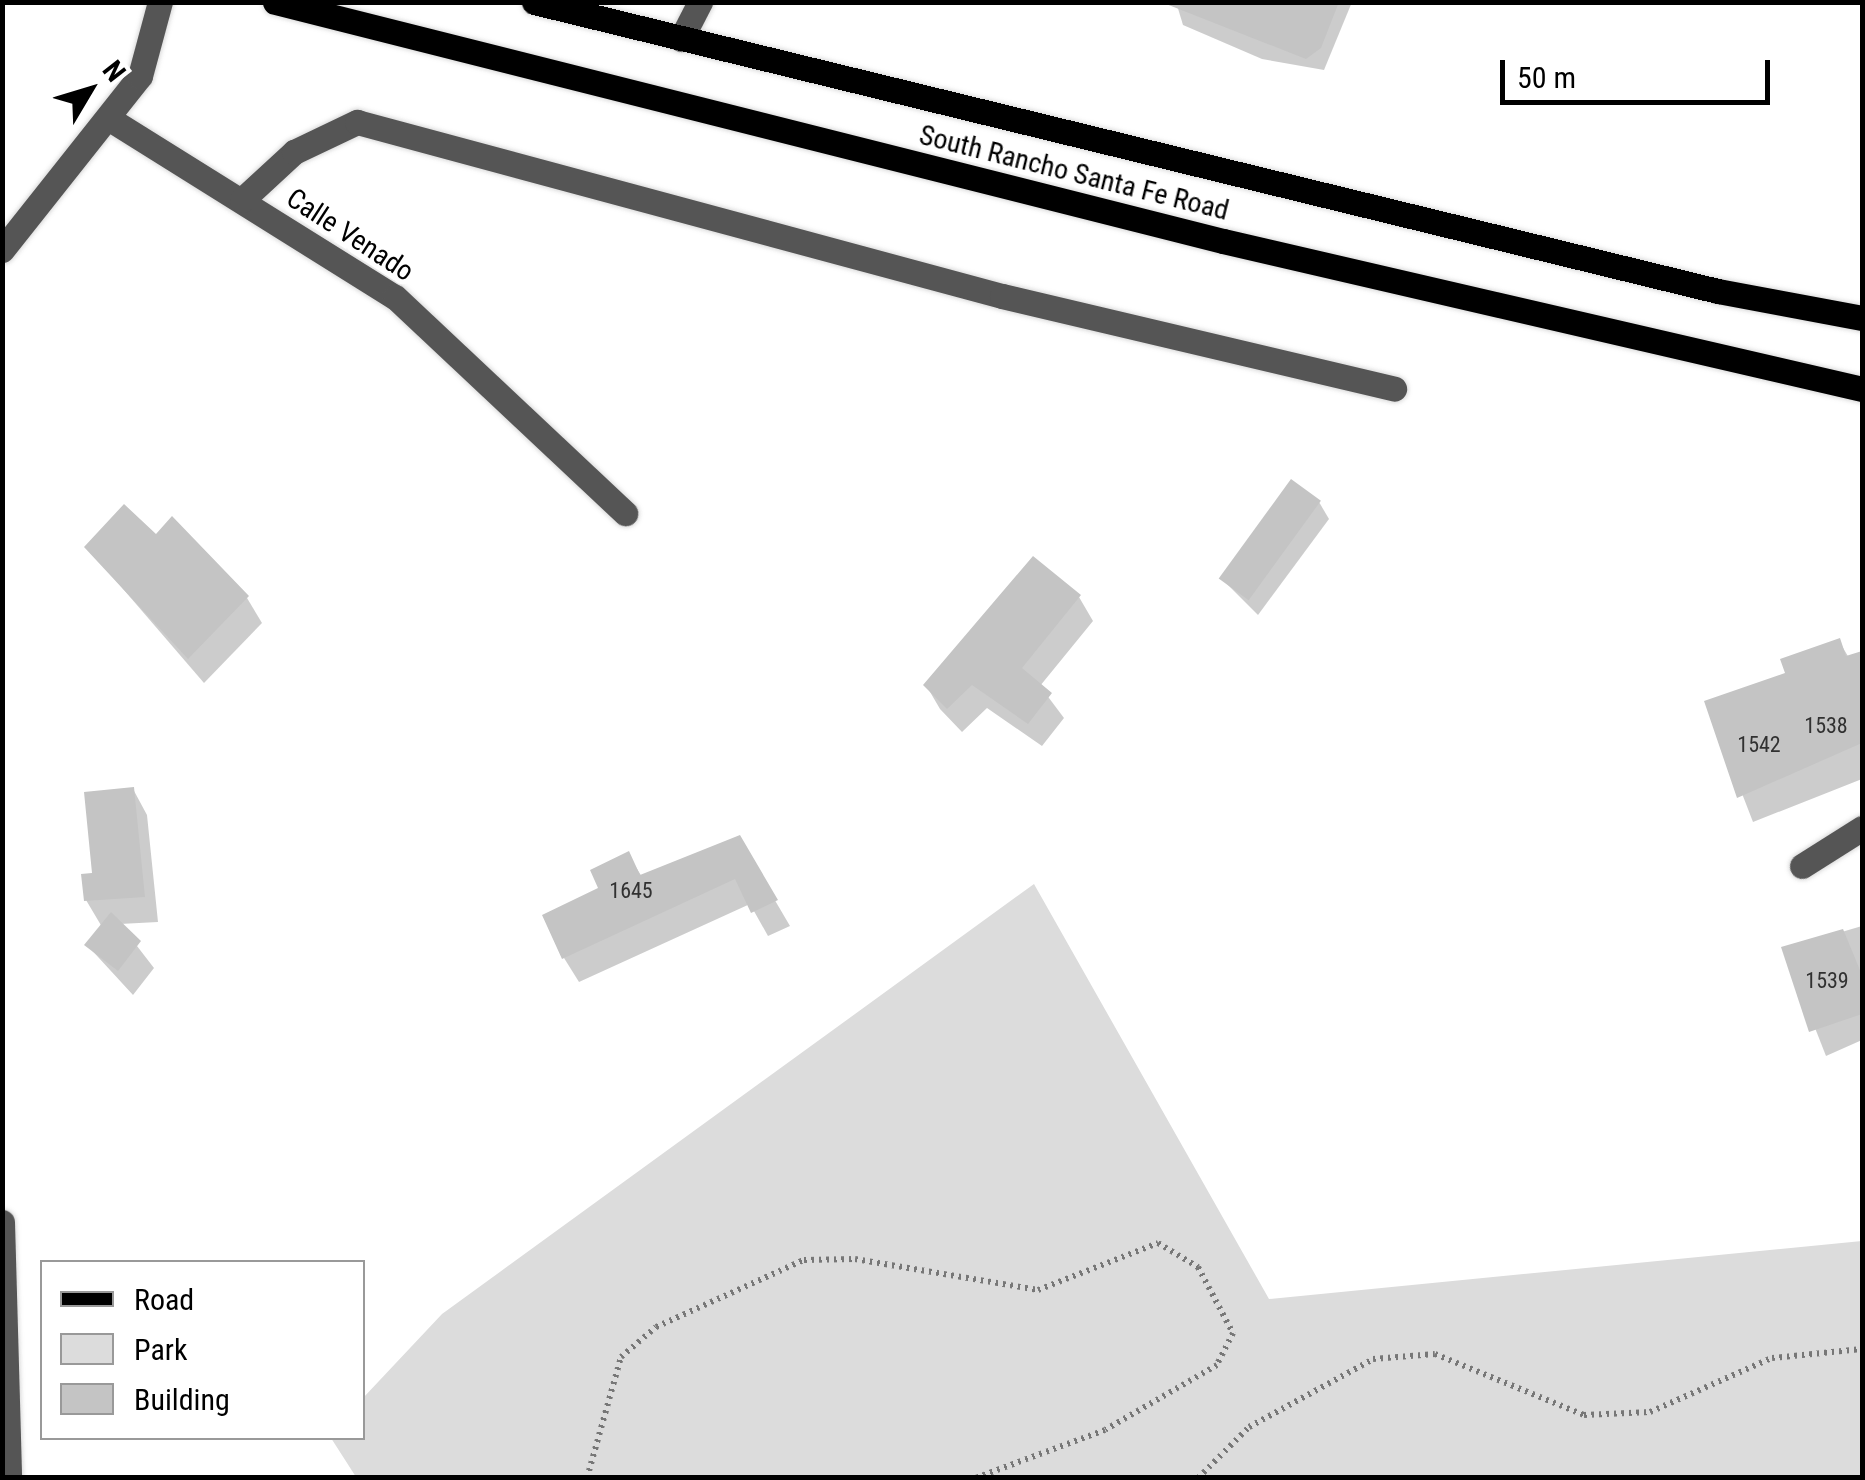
<!DOCTYPE html>
<style>
body{margin:0}
#map{position:relative;width:1865px;height:1480px;overflow:hidden;background:#fff;font-family:"Roboto Condensed",sans-serif}
div>[style]{position:absolute}
[style*='--x']{left:calc(var(--x)*1px);top:calc(var(--y)*1px);width:calc(var(--w)*1px);rotate:calc(var(--a)*1deg)}
.green>*{inset:0;background:#dcdcdc}
.shadow>*{inset:0;background:#0003}
.building>*{inset:0;background:#c4c4c4;transform-origin:0 0}
.path>*{height:6px;margin-top:-3px;transform-origin:0;background:repeating-linear-gradient(90deg,#777 0 2.5px,transparent 0 7.5px)}
.roads{filter:drop-shadow(0 0 2px #dbdbdb) drop-shadow(0 0 2px #dbdbdb)}
.minor>*{height:25px;margin:-12.5px;padding:0 12.5px;transform-origin:12.5px;border-radius:12.5px;background:#555}
.major>*{height:25px;margin:-12.5px;padding:0 12.5px;transform-origin:12.5px;border-radius:12.5px;background:#000}
span{translate:-50% -50%;white-space:nowrap;text-align:center;line-height:1.15;-webkit-text-stroke:10px #fff;paint-order:stroke}
.number-label{font-size:22px;color:#313131}
.number-label span{-webkit-text-stroke-width:0}
.street-label{font-size:28px;color:#000}
.frame{position:absolute;inset:0;border:5px solid #000;pointer-events:none}
.legend{position:absolute;left:40px;top:1260px;width:325px;height:180px;box-sizing:border-box;background:#fff;border:2px solid #999;margin:0;padding:12px 18px;list-style:none;font-size:30px;color:#000}
.legend li{display:flex;align-items:center;gap:20px;height:50px}
.legend b{width:50px;border:2px solid #999}
.north{position:absolute;left:40px;top:40px;width:100px;height:100px;-webkit-text-stroke:8px #fff;paint-order:stroke;rotate:52deg;font-size:28px;font-weight:700;line-height:40px;text-align:center;color:#000}
.north::after{content:'';display:block;margin:auto;width:35px;height:45px;background:#000;clip-path:polygon(50% 0,100% 100%,50% 72%,0 100%)}
.scale{position:absolute;left:1500px;top:60px;width:270px;height:45px;box-sizing:border-box;border:5px solid #000;border-top:0;padding-left:12px;font-size:30px;line-height:35px;white-space:nowrap;color:#000;-webkit-text-stroke:8px #fff;paint-order:stroke}
</style>
<div id="map">
<div class="green">
<i style="clip-path:polygon(1034px 884px,1269px 1299px,1862px 1241px,1862px 1477px,356px 1477px,331px 1438px,362px 1438px,363px 1398px,442px 1314px)"></i>
</div>
<div class="shadow">
<i style="clip-path:polygon(1176px 2px,1352px 2px,1324px 70px,1262px 59px,1183px 25px)"></i>
<i style="clip-path:polygon(1319px 502px,1329px 519px,1258px 615px,1221px 578px)"></i>
<i style="clip-path:polygon(156px 538px,247px 598px,262px 623px,204px 683px,87px 547px)"></i>
<i style="clip-path:polygon(1079px 597px,1093px 621px,1040px 686px,1064px 718px,1042px 746px,987px 708px,962px 732px,940px 709px,926px 685px)"></i>
<i style="clip-path:polygon(1839px 641px,1849px 658px,1862px 654px,1862px 779px,1753px 822px,1707px 703px,1788px 674px)"></i>
<i style="clip-path:polygon(133px 789px,147px 815px,158px 922px,120px 924px,154px 968px,133px 995px,87px 945px,102px 927px,86px 900px)"></i>
<i style="clip-path:polygon(739px 839px,790px 926px,768px 936px,750px 904px,579px 982px,564px 958px,628px 854px,642px 877px)"></i>
<i style="clip-path:polygon(1862px 926px,1862px 1040px,1826px 1056px,1784px 949px)"></i>
</div>
<div class="building">
<i style="clip-path:polygon(1161px 2px,1339px 2px,1321px 48px,1306px 59px)"></i>
<i style="left:1291px;top:479px;width:37px;height:123px;rotate:36deg"></i>
<i style="clip-path:polygon(124px 504px,156px 534px,172px 516px,249px 596px,188px 659px,84px 547px)"></i>
<i style="clip-path:polygon(1033px 556px,1081px 595px,1022px 668px,1052px 693px,1028px 724px,972px 685px,947px 709px,923px 685px)"></i>
<i style="clip-path:polygon(1840px 638px,1846px 656px,1862px 651px,1862px 743px,1737px 798px,1704px 701px,1785px 673px,1780px 659px)"></i>
<i style="clip-path:polygon(134px 787px,145px 897px,84px 901px,81px 874px,92px 873px,84px 792px)"></i>
<i style="clip-path:polygon(740px 835px,778px 900px,751px 913px,735px 879px,562px 959px,542px 915px,598px 888px,590px 870px,629px 851px,640px 875px)"></i>
<i style="clip-path:polygon(111px 912px,141px 941px,118px 971px,84px 945px)"></i>
<i style="clip-path:polygon(1843px 929px,1862px 975px,1862px 1014px,1809px 1032px,1781px 947px)"></i>
</div>
<div class="path">
<i style="--x:587;--y:1478;--w:126;--a:-74.3"></i>
<i style="--x:621;--y:1357;--w:46;--a:-40.6"></i>
<i style="--x:656;--y:1327;--w:162;--a:-24.4"></i>
<i style="--x:804;--y:1260;--w:51;--a:-1.1"></i>
<i style="--x:855;--y:1259;--w:186;--a:9.6"></i>
<i style="--x:1038;--y:1290;--w:129;--a:-21.4"></i>
<i style="--x:1158;--y:1243;--w:47;--a:31"></i>
<i style="--x:1198;--y:1267;--w:75;--a:62.1"></i>
<i style="--x:1233;--y:1333;--w:36;--a:117"></i>
<i style="--x:1217;--y:1365;--w:129;--a:149.9"></i>
<i style="--x:1105;--y:1430;--w:139;--a:159.7"></i>
<i style="--x:1198;--y:1478;--w:72;--a:-45"></i>
<i style="--x:1249;--y:1427;--w:141;--a:-28.7"></i>
<i style="--x:1373;--y:1359;--w:62;--a:-4.6"></i>
<i style="--x:1435;--y:1354;--w:161;--a:22.3"></i>
<i style="--x:1584;--y:1415;--w:66;--a:-2.6"></i>
<i style="--x:1650;--y:1412;--w:133;--a:-23.9"></i>
<i style="--x:1772;--y:1358;--w:90;--a:-5.7"></i>
</div>
<div class="roads">
<div class="minor">
<i style="--x:681;--y:39;--w:42;--a:-62.8"></i>
<i style="--x:108;--y:118;--w:338;--a:32"></i>
<i style="--x:395;--y:297;--w:316;--a:43.2"></i>
<i style="--x:242;--y:200;--w:71;--a:-42.7"></i>
<i style="--x:294;--y:152;--w:70;--a:-25.5"></i>
<i style="--x:357;--y:122;--w:668;--a:15.1"></i>
<i style="--x:1002;--y:296;--w:403;--a:13.3"></i>
<i style="--x:2;--y:250;--w:222;--a:-51.6"></i>
<i style="--x:140;--y:76;--w:77;--a:-74.9"></i>
<i style="--x:1802;--y:866;--w:71;--a:-32.3"></i>
<i style="--x:2;--y:1222;--w:256;--a:88.4"></i>
</div>
<div class="major">
<i style="--x:275;--y:2;--w:978;--a:14.15"></i>
<i style="--x:1223;--y:241;--w:656;--a:13.04"></i>
<i style="--x:534;--y:2;--w:1219;--a:13.72"></i>
<i style="--x:1718;--y:291;--w:147;--a:10.6"></i>
</div>
</div>
<div class="number-label">
<span style="left:1826px;top:726px">1538</span>
<span style="left:1759px;top:745px">1542</span>
<span style="left:631px;top:891px">1645</span>
<span style="left:1827px;top:981px">1539</span>
</div>
<div class="street-label">
<span style="left:1074px;top:173px;rotate:14deg">South Rancho Santa Fe Road</span>
<span style="left:350px;top:235px;rotate:33deg">Calle Venado</span>
</div>
<div class="frame"></div>
<ul class="legend">
<li><b style="height:12px;background:#000"></b>Road</li>
<li><b style="height:28px;background:#dcdcdc"></b>Park</li>
<li><b style="height:28px;background:#c4c4c4"></b>Building</li>
</ul>
<div class="north">N</div>
<div class="scale">50 m</div>
</div>
